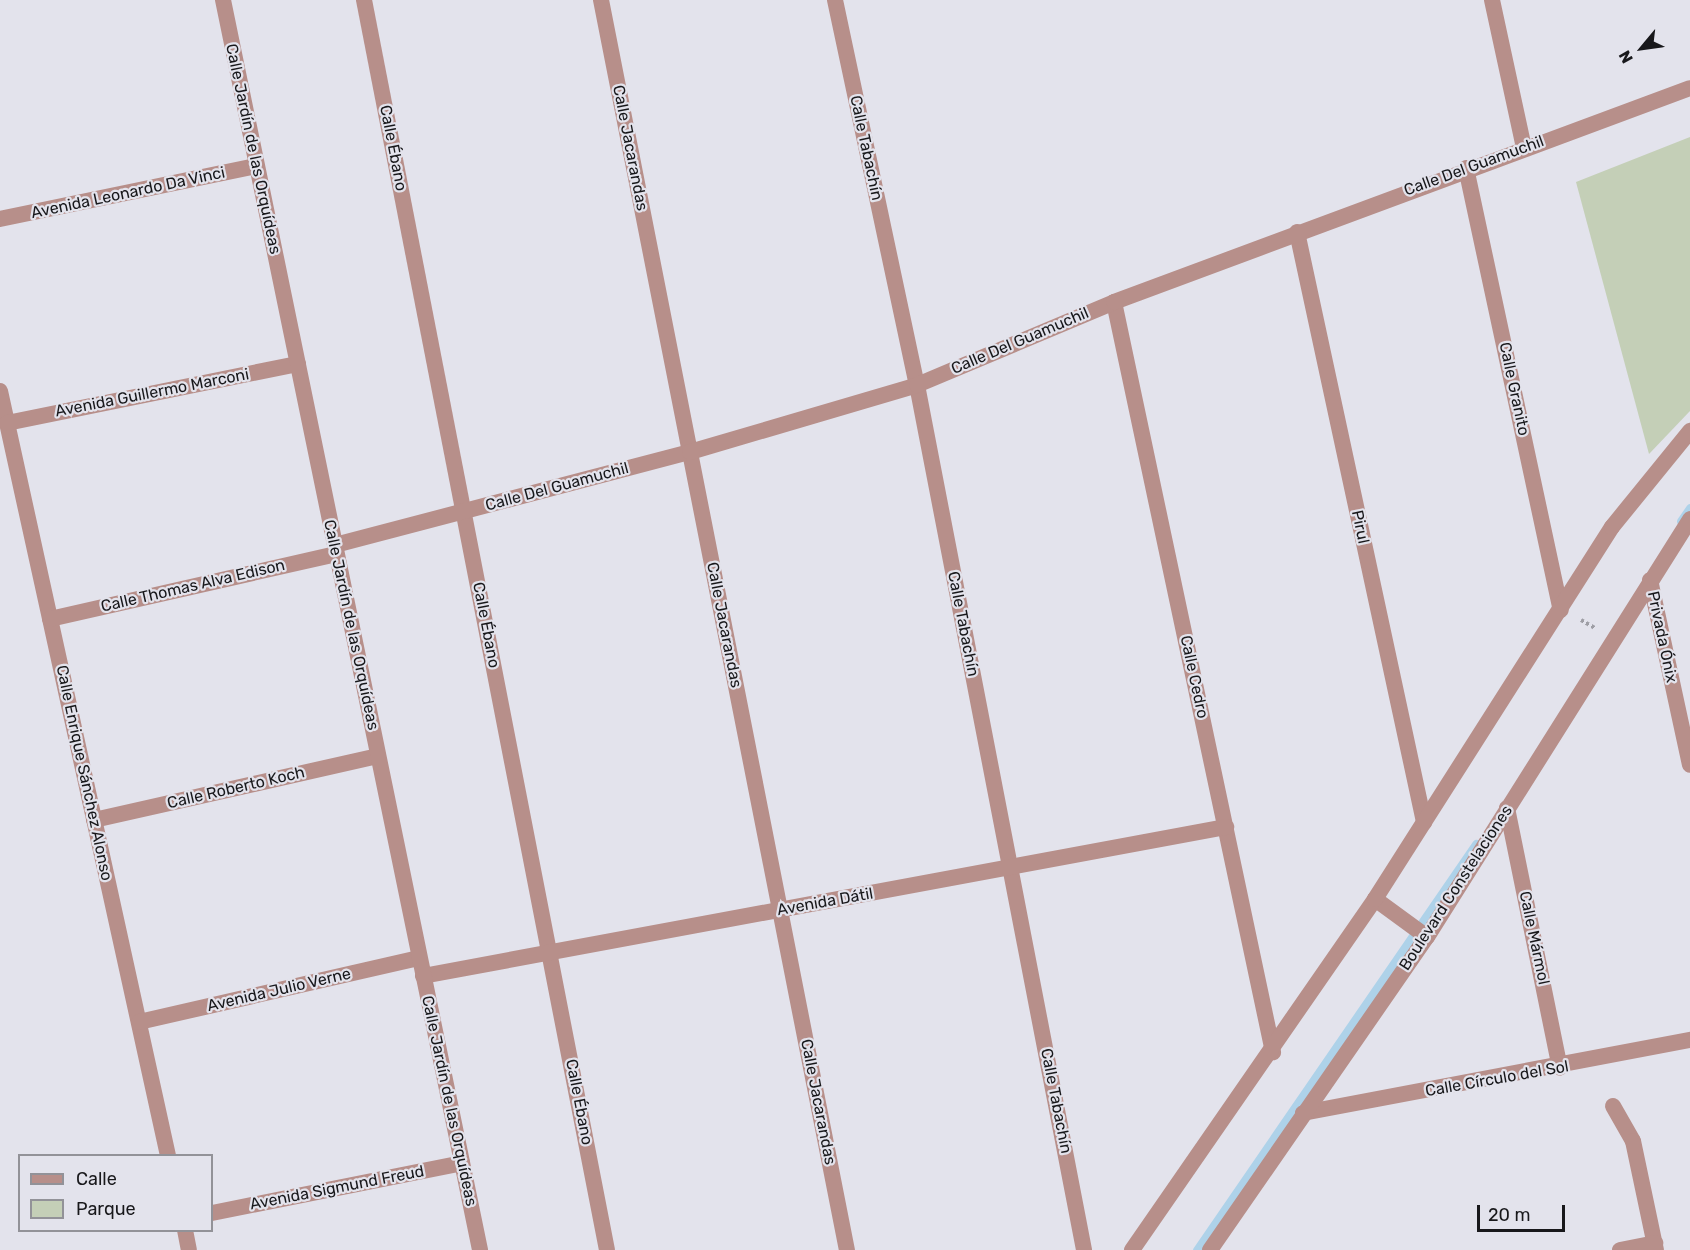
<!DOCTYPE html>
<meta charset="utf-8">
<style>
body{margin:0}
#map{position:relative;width:1690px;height:1250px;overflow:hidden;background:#e3e3ec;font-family:Rubik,sans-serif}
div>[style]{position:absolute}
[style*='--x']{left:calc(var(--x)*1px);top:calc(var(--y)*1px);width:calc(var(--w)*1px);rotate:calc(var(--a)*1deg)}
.green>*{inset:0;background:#c4cfb7}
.stream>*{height:9px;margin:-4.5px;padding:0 4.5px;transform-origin:4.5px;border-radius:4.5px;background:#aed2e9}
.path>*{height:4px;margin-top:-2px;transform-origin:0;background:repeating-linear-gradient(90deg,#9e9ea5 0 3px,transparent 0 6px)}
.minor>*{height:16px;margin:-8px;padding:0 8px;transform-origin:8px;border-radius:8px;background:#b78f8a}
.tertiary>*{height:16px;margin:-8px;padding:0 8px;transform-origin:8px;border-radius:8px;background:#b78f8a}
span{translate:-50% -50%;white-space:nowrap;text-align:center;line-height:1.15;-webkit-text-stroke:4.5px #e3e3ec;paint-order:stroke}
.street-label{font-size:16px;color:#18181b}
.legend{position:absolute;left:18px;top:1154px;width:195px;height:78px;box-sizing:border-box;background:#e3e3ec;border:2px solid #929298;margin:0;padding:8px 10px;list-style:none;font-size:18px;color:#18181b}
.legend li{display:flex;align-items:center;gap:12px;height:30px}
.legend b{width:30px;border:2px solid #929298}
.north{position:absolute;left:1612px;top:18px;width:60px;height:60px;-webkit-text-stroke:4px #e3e3ec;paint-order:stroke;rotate:241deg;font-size:16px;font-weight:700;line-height:24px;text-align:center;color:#18181b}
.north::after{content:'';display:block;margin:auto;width:21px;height:27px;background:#18181b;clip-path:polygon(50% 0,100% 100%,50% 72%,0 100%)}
.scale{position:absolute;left:1477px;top:1205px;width:88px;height:27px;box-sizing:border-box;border:3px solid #18181b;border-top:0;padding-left:8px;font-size:18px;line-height:21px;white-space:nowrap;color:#18181b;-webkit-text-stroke:4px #e3e3ec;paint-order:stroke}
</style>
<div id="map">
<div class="green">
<i style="clip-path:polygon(1690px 137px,1690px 411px,1649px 454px,1576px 182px)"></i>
</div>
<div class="stream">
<i style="--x:1681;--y:521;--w:16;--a:-55"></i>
<i style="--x:1197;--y:1250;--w:493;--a:-55.5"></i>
</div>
<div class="path">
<i style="--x:1581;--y:620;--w:16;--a:30"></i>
</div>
<div class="minor">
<i style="--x:364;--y:0;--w:1273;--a:79"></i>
<i style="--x:601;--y:0;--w:1274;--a:78.87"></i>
<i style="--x:835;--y:0;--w:394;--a:78"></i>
<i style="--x:917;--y:385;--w:881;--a:79.07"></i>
<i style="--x:1492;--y:0;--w:151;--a:77.8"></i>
<i style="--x:1466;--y:168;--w:452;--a:77.9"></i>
<i style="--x:0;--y:219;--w:262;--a:-11.7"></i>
<i style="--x:1297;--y:232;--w:604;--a:77.85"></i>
<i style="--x:1114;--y:302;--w:767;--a:78.03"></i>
<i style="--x:0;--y:391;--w:783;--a:77.61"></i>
<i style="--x:7;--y:423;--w:297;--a:-11.5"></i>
<i style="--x:335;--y:545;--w:367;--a:-14.7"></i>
<i style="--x:690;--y:452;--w:237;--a:-16.4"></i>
<i style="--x:917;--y:385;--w:214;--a:-22.8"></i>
<i style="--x:1114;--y:302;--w:614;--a:-20.38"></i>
<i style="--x:1650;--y:580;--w:189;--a:77.8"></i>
<i style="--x:50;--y:619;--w:293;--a:-12.8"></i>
<i style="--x:1507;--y:808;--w:265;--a:78.5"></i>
<i style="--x:94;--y:820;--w:291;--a:-12.7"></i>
<i style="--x:423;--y:976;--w:817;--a:-10.51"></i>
<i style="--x:139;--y:1022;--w:287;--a:-12.9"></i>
<i style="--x:1613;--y:1106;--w:40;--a:60.3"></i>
<i style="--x:1633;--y:1141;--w:111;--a:78.1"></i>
<i style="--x:1303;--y:1113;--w:394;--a:-10.7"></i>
<i style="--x:212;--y:1213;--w:255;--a:-11.3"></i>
<i style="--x:185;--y:1230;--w:20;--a:79"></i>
<i style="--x:1620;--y:1250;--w:36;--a:-11"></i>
</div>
<div class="tertiary">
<i style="--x:223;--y:0;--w:1276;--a:78.38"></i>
<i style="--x:1375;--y:899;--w:64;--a:36.2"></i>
<i style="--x:1132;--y:1250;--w:427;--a:-55.3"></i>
<i style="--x:1375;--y:899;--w:441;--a:-57.5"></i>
<i style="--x:1612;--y:527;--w:124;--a:-50.9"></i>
<i style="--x:1210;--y:1250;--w:381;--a:-55.3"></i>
<i style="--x:1427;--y:937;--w:494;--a:-57.8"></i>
</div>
<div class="street-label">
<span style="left:393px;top:148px;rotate:79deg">Calle Ébano</span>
<span style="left:630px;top:148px;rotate:79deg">Calle Jacarandas</span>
<span style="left:866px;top:148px;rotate:78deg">Calle Tabachín</span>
<span style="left:253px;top:149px;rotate:78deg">Calle Jardín de las Orquídeas</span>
<span style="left:1474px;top:166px;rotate:-20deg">Calle Del Guamuchil</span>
<span style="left:128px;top:193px;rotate:-12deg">Avenida Leonardo Da Vinci</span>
<span style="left:1020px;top:341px;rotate:-23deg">Calle Del Guamuchil</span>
<span style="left:1514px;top:389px;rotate:78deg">Calle Granito</span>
<span style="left:152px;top:393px;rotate:-11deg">Avenida Guillermo Marconi</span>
<span style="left:557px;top:487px;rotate:-15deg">Calle Del Guamuchil</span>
<span style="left:1360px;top:527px;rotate:78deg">Pirul</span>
<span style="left:193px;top:586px;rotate:-13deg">Calle Thomas Alva Edison</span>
<span style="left:963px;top:624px;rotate:79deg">Calle Tabachín</span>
<span style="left:351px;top:625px;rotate:78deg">Calle Jardín de las Orquídeas</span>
<span style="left:486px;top:625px;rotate:79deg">Calle Ébano</span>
<span style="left:724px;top:625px;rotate:79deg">Calle Jacarandas</span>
<span style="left:1662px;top:637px;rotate:78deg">Privada Ónix</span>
<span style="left:1194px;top:677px;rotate:78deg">Calle Cedro</span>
<span style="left:84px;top:773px;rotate:78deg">Calle Enrique Sánchez Alonso</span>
<span style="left:236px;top:788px;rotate:-13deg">Calle Roberto Koch</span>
<span style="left:1456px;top:888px;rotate:-57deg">Boulevard Constelaciones</span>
<span style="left:825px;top:902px;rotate:-10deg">Avenida Dátil</span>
<span style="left:1534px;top:938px;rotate:78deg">Calle Mármol</span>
<span style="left:279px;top:990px;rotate:-13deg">Avenida Julio Verne</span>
<span style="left:1497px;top:1079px;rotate:-10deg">Calle Círculo del Sol</span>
<span style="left:449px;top:1101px;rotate:78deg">Calle Jardín de las Orquídeas</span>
<span style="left:1056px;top:1101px;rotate:79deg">Calle Tabachín</span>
<span style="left:579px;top:1102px;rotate:79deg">Calle Ébano</span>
<span style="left:818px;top:1102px;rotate:79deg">Calle Jacarandas</span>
<span style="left:337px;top:1188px;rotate:-11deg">Avenida Sigmund Freud</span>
</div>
<ul class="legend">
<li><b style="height:8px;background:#b78f8a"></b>Calle</li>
<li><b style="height:16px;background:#c4cfb7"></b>Parque</li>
</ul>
<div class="north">N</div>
<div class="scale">20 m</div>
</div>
